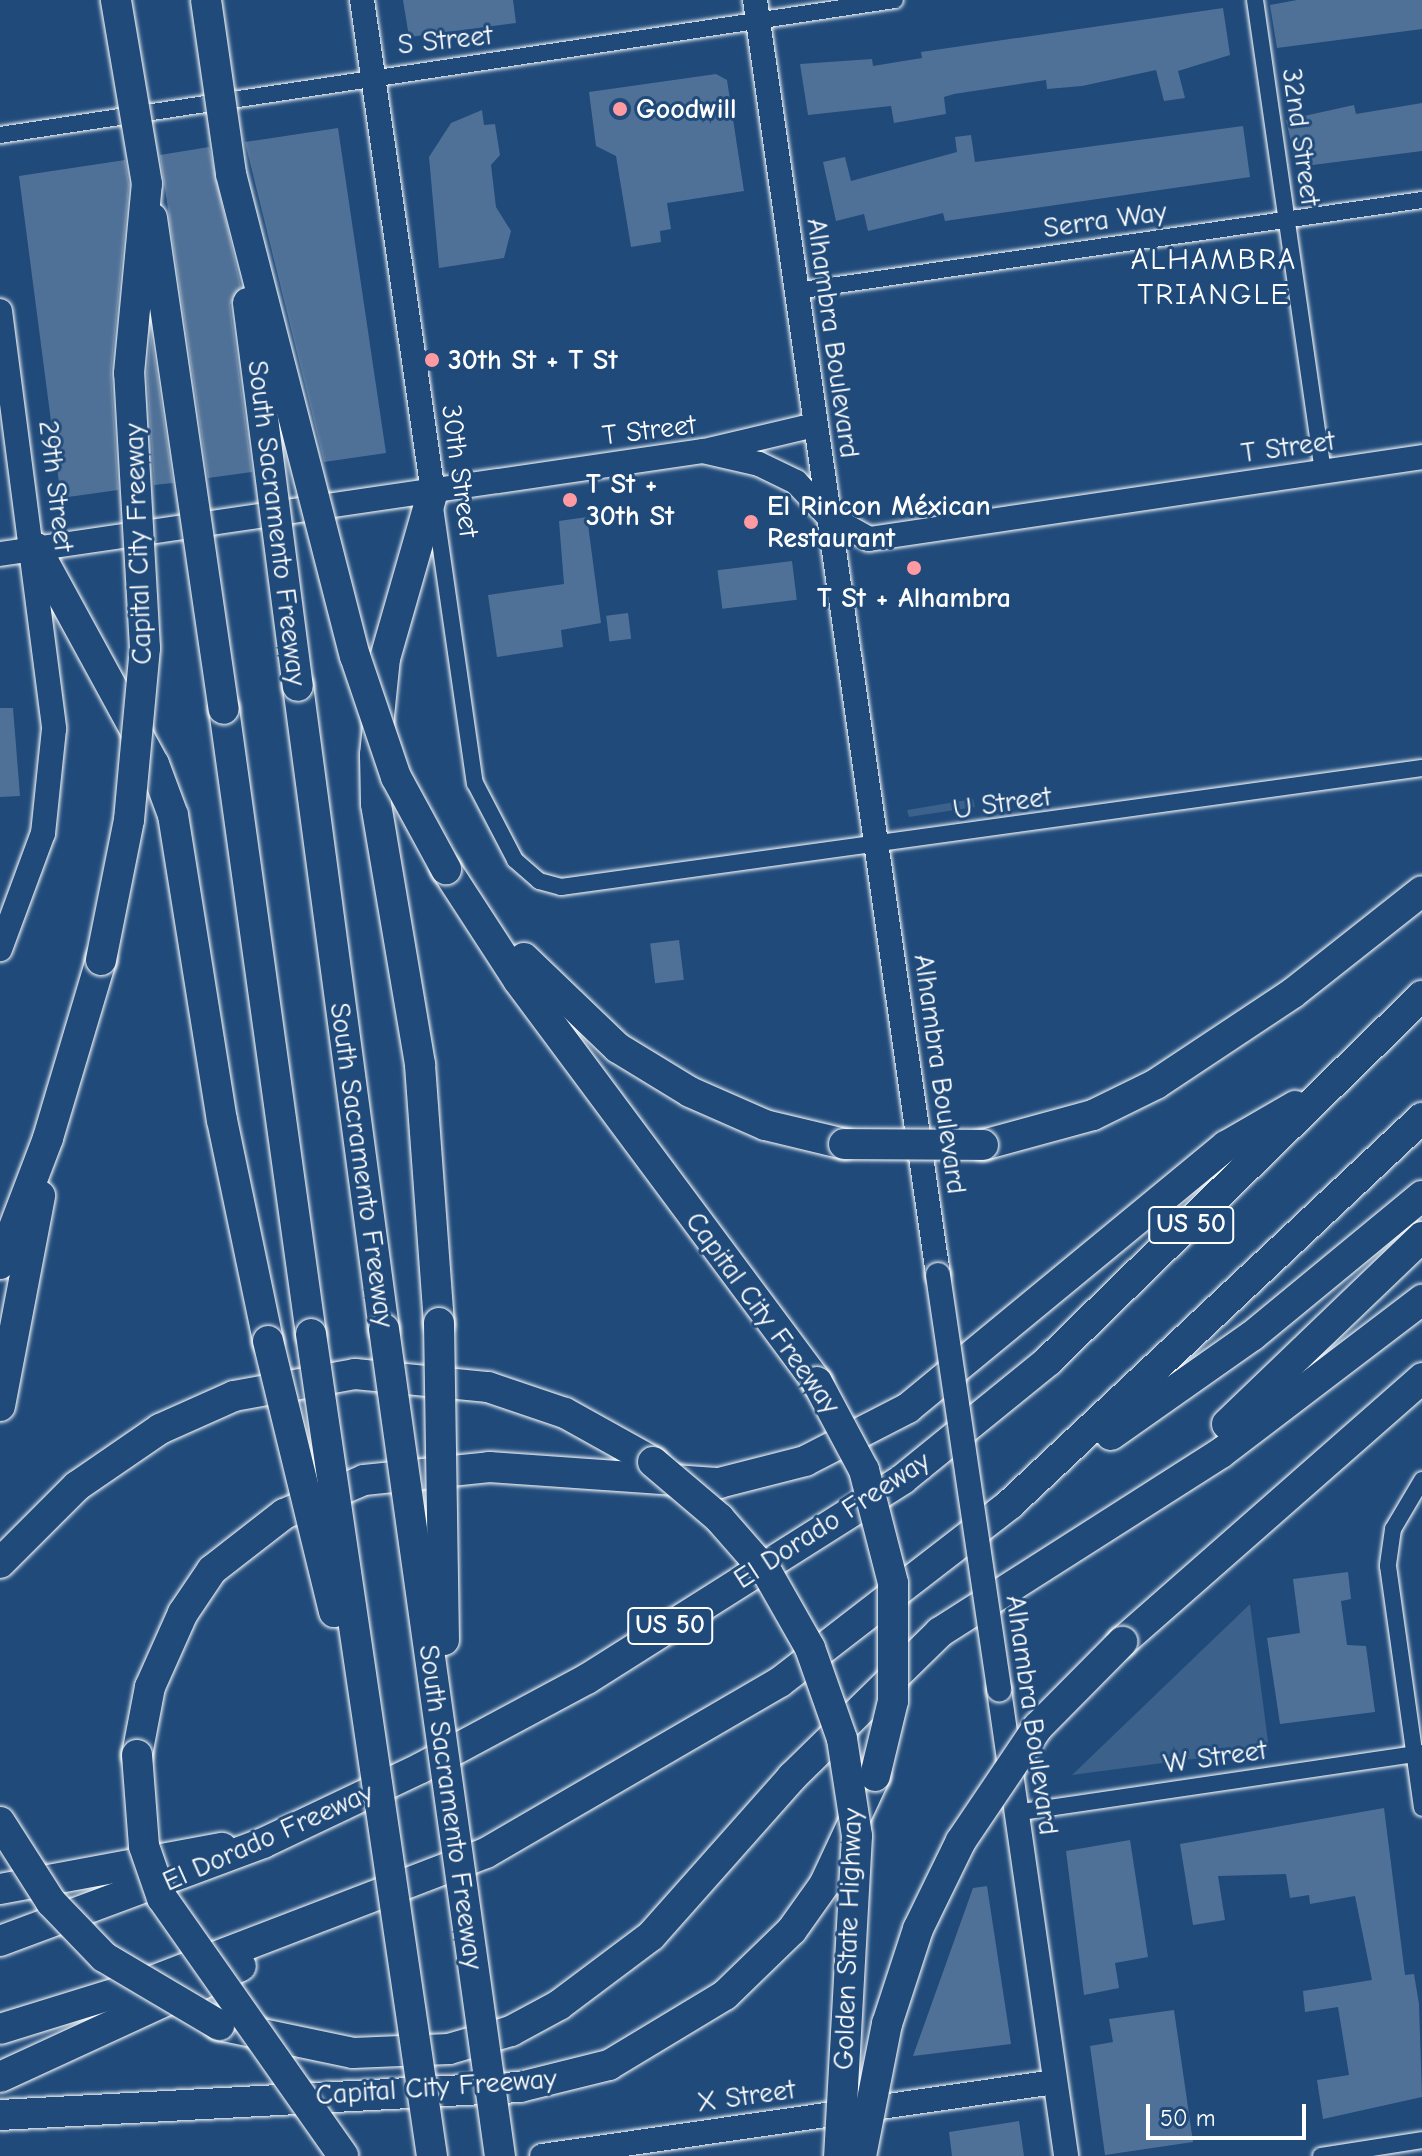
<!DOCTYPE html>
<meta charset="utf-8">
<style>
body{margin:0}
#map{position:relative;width:1422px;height:2156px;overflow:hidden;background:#1f4a7a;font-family:"Comic Neue",sans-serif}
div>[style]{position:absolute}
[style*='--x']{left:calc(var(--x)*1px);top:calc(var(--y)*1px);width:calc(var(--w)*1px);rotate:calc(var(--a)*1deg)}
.green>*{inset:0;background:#3c618b}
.building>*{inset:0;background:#507197;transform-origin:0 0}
.roads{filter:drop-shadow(0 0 2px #fff) drop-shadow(0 0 2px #fff)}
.street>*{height:16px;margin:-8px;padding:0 8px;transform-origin:8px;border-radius:8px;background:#1f4a7a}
.secondary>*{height:24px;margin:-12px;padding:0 12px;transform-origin:12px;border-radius:12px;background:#1f4a7a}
.highway>*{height:30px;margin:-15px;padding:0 15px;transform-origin:15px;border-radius:15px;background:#1f4a7a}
.bridges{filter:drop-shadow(0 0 2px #fff) drop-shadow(0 0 2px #fff)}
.secondary-bridge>*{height:24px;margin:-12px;padding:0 12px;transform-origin:12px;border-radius:12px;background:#1f4a7a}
.highway-bridge>*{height:30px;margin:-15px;padding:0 15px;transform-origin:15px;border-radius:15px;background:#1f4a7a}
.dots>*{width:22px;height:22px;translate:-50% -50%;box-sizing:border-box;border:4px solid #1f4a7a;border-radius:50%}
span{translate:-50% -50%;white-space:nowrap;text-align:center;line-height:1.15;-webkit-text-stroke:6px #1f4a7a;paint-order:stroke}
.shield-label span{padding:2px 6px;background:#1f4a7a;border:2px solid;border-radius:6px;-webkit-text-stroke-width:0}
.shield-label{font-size:26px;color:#fff;font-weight:700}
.street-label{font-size:28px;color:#fff}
.poi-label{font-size:28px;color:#fff;font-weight:700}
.left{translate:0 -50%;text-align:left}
.neighbourhood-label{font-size:30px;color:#fff;letter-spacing:2px}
.scale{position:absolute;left:1146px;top:2104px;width:160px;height:36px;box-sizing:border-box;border:4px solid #fff;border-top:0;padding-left:10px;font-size:24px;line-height:28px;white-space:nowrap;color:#fff;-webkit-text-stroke:6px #1f4a7a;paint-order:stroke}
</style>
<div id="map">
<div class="green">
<i style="clip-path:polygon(973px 799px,975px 807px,909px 817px,907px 810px)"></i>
<i style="clip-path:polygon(1250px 1604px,1269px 1749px,1072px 1775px)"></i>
</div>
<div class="building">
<i style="clip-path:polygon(403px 0,513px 0,516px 23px,409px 37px)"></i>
<i style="clip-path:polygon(1297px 0,1422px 0,1422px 29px,1277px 48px,1270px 5px)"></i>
<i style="clip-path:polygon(1223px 8px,1230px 55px,1178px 71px,1185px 98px,1164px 101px,1156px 70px,1082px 86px,1047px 89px,1046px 80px,954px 94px,944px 97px,946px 114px,894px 123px,891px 106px,808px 115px,800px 64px,872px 59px,873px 66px,922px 58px,921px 52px)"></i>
<i style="clip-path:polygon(716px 74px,727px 80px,744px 191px,667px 203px,671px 229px,660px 231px,661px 242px,631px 247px,616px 156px,596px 146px,589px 92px)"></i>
<i style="clip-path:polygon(1422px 103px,1422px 151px,1297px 167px,1286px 120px,1354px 105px,1356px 114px)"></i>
<i style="clip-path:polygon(482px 110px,484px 125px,495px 124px,500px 155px,491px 165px,496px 207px,511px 231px,504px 258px,439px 268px,429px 157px,451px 123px)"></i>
<i style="clip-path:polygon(1243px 126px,1250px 177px,945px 221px,943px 213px,868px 231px,864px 214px,836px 221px,823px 162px,845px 157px,851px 181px,957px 152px,955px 137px,971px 135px,975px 162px)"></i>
<i style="clip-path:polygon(338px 128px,386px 453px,324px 462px,245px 142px)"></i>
<i style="clip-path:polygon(209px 147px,241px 287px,230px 305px,252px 472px,208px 478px,160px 155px)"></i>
<i style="clip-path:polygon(125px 160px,129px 185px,111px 372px,118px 490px,61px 498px,19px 176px)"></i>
<i style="clip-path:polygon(151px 334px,173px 483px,154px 485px,147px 373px)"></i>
<i style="clip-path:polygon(587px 517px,601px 623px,561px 630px,563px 647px,497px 657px,488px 595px,564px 584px,559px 521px)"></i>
<i style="left:792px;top:561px;width:39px;height:75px;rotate:83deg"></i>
<i style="left:628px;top:613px;width:26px;height:22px;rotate:83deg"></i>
<i style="clip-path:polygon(0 708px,13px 708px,20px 796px,0 797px)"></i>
<i style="left:679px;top:940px;width:40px;height:29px;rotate:83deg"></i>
<i style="clip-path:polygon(1348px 1572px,1351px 1599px,1341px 1601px,1347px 1645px,1366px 1646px,1375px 1712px,1280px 1724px,1267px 1638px,1300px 1633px,1293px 1579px)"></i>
<i style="clip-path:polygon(1384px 1808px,1405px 1975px,1414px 1974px,1419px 2004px,1422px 2097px,1323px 2119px,1317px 2080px,1349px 2075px,1338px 2007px,1305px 2012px,1303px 1991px,1372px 1980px,1355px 1896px,1310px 1904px,1309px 1895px,1290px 1898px,1286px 1874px,1218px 1876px,1225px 1920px,1193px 1925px,1180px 1844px)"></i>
<i style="clip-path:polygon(1130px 1840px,1148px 1957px,1115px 1963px,1119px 1988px,1084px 1995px,1066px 1851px)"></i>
<i style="clip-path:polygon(987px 1886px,1011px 2044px,913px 2056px,973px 1888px)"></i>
<i style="clip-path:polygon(1174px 2010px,1193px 2142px,1105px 2155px,1090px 2046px,1113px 2042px,1109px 2019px)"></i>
<i style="clip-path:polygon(1019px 2121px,1024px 2156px,952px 2156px,949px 2132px)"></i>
</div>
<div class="roads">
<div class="street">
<i style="--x:1255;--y:0;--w:477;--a:81.8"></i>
<i style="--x:0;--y:135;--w:905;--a:-8.58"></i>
<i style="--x:796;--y:291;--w:633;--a:-8.27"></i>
<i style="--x:435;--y:507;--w:279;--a:81.8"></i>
<i style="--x:475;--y:783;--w:87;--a:62.5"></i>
<i style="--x:515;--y:860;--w:32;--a:41"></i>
<i style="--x:539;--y:881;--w:23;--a:15"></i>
<i style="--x:561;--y:887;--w:869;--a:-7.87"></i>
<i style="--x:1422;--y:1480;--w:57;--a:120.6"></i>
<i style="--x:1393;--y:1529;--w:37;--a:98"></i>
<i style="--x:1388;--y:1566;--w:244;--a:82"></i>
<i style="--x:1015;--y:1813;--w:411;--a:-8.4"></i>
<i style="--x:1321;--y:2156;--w:102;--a:-9"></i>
</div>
<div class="secondary">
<i style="--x:362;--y:0;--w:496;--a:81.8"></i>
<i style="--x:755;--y:0;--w:1288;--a:81.83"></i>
<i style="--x:0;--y:311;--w:421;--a:82.6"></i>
<i style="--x:54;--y:729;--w:105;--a:96"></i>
<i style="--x:43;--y:833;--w:124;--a:110.3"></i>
<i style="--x:709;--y:450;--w:109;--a:-13.3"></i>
<i style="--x:0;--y:554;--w:711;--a:-8.34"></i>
<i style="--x:703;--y:451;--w:57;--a:13.1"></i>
<i style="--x:759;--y:464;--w:41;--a:25.9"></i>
<i style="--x:796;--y:482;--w:47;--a:46.7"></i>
<i style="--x:828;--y:516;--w:47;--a:29.3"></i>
<i style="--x:869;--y:539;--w:559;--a:-8.43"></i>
<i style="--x:999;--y:1690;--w:471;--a:81.8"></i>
<i style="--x:542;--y:2156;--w:517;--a:-8.22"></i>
</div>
<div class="highway">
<i style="--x:433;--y:491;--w:174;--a:106"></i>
<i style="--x:385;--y:658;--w:98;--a:95.9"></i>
<i style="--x:375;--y:755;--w:49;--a:88.8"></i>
<i style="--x:376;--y:804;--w:265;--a:80.4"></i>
<i style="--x:420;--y:1065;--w:259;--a:85.8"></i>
<i style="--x:36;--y:548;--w:246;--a:61.4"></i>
<i style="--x:154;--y:764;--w:54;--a:69.6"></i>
<i style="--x:173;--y:815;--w:309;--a:80.9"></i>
<i style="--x:222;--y:1120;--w:226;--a:78.2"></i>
<i style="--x:298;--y:686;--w:649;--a:82.38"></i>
<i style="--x:224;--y:709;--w:631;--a:82.08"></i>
<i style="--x:446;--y:869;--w:132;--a:57"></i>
<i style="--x:518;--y:980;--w:501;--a:53.36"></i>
<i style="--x:524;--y:958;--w:130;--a:43.8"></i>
<i style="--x:618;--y:1048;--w:84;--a:31.4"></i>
<i style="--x:690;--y:1092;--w:82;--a:23.7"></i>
<i style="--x:765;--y:1125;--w:81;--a:13.5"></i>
<i style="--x:983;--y:1145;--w:114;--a:-15.3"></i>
<i style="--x:1093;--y:1115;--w:70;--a:-26.2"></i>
<i style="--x:1156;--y:1084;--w:164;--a:-33.6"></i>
<i style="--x:1293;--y:993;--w:164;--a:-38.3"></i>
<i style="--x:0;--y:1264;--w:135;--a:-69.1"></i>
<i style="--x:48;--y:1138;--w:186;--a:-73.4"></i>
<i style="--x:0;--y:1406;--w:214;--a:-79.2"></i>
<i style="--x:1227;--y:1424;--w:270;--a:-43.8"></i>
<i style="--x:1111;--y:1435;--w:172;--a:-35.1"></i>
<i style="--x:1252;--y:1336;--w:220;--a:-39.5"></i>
<i style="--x:0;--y:1563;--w:109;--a:-45"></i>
<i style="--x:77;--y:1486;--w:101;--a:-34.5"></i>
<i style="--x:160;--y:1429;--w:81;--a:-24"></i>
<i style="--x:234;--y:1396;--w:123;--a:-10.3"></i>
<i style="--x:355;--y:1374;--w:134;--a:5.6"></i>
<i style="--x:488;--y:1387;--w:81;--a:18.7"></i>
<i style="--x:565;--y:1413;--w:101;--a:29.1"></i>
<i style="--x:1122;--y:1642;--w:400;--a:-41.3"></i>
<i style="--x:137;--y:1755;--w:69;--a:-79.2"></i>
<i style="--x:150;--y:1687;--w:81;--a:-66"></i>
<i style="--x:183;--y:1613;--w:52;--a:-56"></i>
<i style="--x:212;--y:1570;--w:91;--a:-37.9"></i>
<i style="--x:284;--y:1514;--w:87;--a:-23"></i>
<i style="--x:364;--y:1480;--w:126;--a:-5.9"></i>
<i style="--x:489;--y:1467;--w:231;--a:4"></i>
<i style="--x:719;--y:1483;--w:89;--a:-14.3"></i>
<i style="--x:805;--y:1461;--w:116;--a:-27.2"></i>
<i style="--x:908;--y:1408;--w:412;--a:-39.5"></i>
<i style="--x:1226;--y:1146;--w:80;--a:-30.1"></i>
<i style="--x:0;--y:1889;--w:226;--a:-10.5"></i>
<i style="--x:0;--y:1941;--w:281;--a:-20.4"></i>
<i style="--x:263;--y:1843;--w:175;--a:-25.4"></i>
<i style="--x:421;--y:1768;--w:188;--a:-28.2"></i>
<i style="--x:587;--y:1679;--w:374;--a:-32.3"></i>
<i style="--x:903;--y:1479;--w:187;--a:-39.1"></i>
<i style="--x:1048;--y:1361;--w:523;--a:-44.3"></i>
<i style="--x:219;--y:2025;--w:137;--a:11.8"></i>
<i style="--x:353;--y:2053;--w:96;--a:-2.4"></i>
<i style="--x:449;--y:2049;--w:65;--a:-16.2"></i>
<i style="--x:511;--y:2031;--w:55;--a:-28.4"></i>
<i style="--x:559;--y:2005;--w:115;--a:-36.9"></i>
<i style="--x:651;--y:1936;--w:213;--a:-48.4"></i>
<i style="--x:792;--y:1777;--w:207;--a:-44.4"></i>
<i style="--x:940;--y:1632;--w:333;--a:-32.5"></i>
<i style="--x:1221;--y:1453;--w:253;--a:-37.3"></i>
<i style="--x:0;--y:2029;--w:149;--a:-17.2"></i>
<i style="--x:142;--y:1985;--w:368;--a:-21"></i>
<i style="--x:486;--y:1853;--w:340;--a:-30.2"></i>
<i style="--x:780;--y:1682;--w:291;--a:-37.7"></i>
<i style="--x:1010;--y:1504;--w:565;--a:-43.13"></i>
<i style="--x:0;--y:2077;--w:265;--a:-24.7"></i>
<i style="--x:0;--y:2115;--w:521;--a:-3.08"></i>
<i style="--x:520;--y:2087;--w:92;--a:-13.9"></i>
<i style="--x:609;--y:2065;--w:135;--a:-31.1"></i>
<i style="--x:725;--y:1995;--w:93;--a:-44.1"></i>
<i style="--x:792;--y:1930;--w:55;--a:-54.6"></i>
<i style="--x:824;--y:1885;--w:120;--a:-64.9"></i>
</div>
</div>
<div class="bridges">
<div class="secondary-bridge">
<i style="--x:938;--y:1275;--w:419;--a:81.6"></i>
</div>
<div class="highway-bridge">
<i style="--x:206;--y:0;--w:176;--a:81.8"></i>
<i style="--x:231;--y:174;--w:498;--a:75.6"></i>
<i style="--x:355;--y:656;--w:128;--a:71.3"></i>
<i style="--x:396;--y:777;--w:105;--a:61.5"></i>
<i style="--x:152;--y:218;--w:496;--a:81.7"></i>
<i style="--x:248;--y:303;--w:386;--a:82.6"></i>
<i style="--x:101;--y:960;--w:143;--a:-78.7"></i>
<i style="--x:129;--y:820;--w:173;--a:-84.7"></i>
<i style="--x:145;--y:648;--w:275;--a:-93.3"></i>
<i style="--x:129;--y:373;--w:190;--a:-84.6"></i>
<i style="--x:147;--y:184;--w:187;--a:-99.6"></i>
<i style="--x:844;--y:1144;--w:139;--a:0.4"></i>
<i style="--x:439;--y:1323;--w:317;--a:89.1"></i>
<i style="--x:384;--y:1329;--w:835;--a:82.02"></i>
<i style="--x:311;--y:1334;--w:831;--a:81.63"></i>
<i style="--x:268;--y:1341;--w:279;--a:76.3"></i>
<i style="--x:817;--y:1382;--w:100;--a:61.9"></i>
<i style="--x:864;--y:1470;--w:117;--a:75.6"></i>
<i style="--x:893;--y:1583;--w:118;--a:90"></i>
<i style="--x:893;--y:1701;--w:77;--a:103.5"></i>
<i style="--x:653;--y:1462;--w:87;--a:40.3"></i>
<i style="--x:719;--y:1518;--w:74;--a:48.8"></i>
<i style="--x:768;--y:1574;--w:85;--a:60.4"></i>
<i style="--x:810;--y:1648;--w:96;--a:70.6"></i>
<i style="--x:842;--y:1739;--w:98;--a:81.2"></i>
<i style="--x:857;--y:1836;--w:321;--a:93.2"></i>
<i style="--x:137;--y:1755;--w:91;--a:85.6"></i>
<i style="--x:144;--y:1846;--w:55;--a:70.9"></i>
<i style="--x:162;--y:1898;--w:315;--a:54.9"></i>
<i style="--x:0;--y:1822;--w:95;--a:57.5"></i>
<i style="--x:51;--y:1902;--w:76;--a:46.1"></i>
<i style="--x:104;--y:1957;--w:134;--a:30.6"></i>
<i style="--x:861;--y:2156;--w:135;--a:-78.9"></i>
<i style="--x:887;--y:2024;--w:100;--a:-71.9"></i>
<i style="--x:918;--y:1929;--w:98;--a:-64"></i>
<i style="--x:961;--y:1841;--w:138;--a:-56"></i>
<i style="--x:1038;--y:1727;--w:120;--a:-45.3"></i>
</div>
</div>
<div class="dots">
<i style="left:620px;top:109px;background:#ff9aa2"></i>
<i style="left:432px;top:360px;background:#ff9aa2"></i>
<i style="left:570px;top:500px;background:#ff9aa2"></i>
<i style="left:751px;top:522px;background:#ff9aa2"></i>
<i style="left:914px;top:568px;background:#ff9aa2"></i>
</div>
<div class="shield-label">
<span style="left:1191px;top:1225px">US 50</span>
<span style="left:670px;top:1626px">US 50</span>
</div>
<div class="street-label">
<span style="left:445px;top:40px;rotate:-6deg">S Street</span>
<span style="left:1301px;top:137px;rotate:82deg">32nd Street</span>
<span style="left:1105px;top:220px;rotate:-8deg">Serra Way</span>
<span style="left:833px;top:338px;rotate:82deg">Alhambra Boulevard</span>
<span style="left:649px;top:430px;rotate:-7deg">T Street</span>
<span style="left:1288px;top:447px;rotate:-8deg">T Street</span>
<span style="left:460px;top:471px;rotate:82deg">30th Street</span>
<span style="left:56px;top:486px;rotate:83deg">29th Street</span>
<span style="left:277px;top:523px;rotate:83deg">South Sacramento Freeway</span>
<span style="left:138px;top:544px;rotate:-92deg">Capital City Freeway</span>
<span style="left:1002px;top:803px;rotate:-8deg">U Street</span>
<span style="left:940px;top:1074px;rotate:82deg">Alhambra Boulevard</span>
<span style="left:362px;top:1165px;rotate:82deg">South Sacramento Freeway</span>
<span style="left:763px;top:1313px;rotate:54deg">Capital City Freeway</span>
<span style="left:832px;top:1520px;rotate:-33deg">El Dorado Freeway</span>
<span style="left:1032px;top:1715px;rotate:82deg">Alhambra Boulevard</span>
<span style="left:1215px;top:1757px;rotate:-8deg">W Street</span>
<span style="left:451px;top:1807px;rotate:82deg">South Sacramento Freeway</span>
<span style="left:268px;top:1837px;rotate:-24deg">El Dorado Freeway</span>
<span style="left:848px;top:1939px;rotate:-88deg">Golden State Highway</span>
<span style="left:436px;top:2087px;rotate:-4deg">Capital City Freeway</span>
<span style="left:746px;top:2096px;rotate:-8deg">X Street</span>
</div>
<div class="poi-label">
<span class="left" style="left:636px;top:109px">Goodwill</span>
<span class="left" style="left:448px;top:360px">30th St + T St</span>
<span class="left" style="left:586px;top:500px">T St +<br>30th St</span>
<span class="left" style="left:767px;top:522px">El Rincon Méxican<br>Restaurant</span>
<span style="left:914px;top:598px">T St + Alhambra</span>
</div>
<div class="neighbourhood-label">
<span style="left:1214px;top:277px">ALHAMBRA<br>TRIANGLE</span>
</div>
<div class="scale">50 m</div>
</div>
